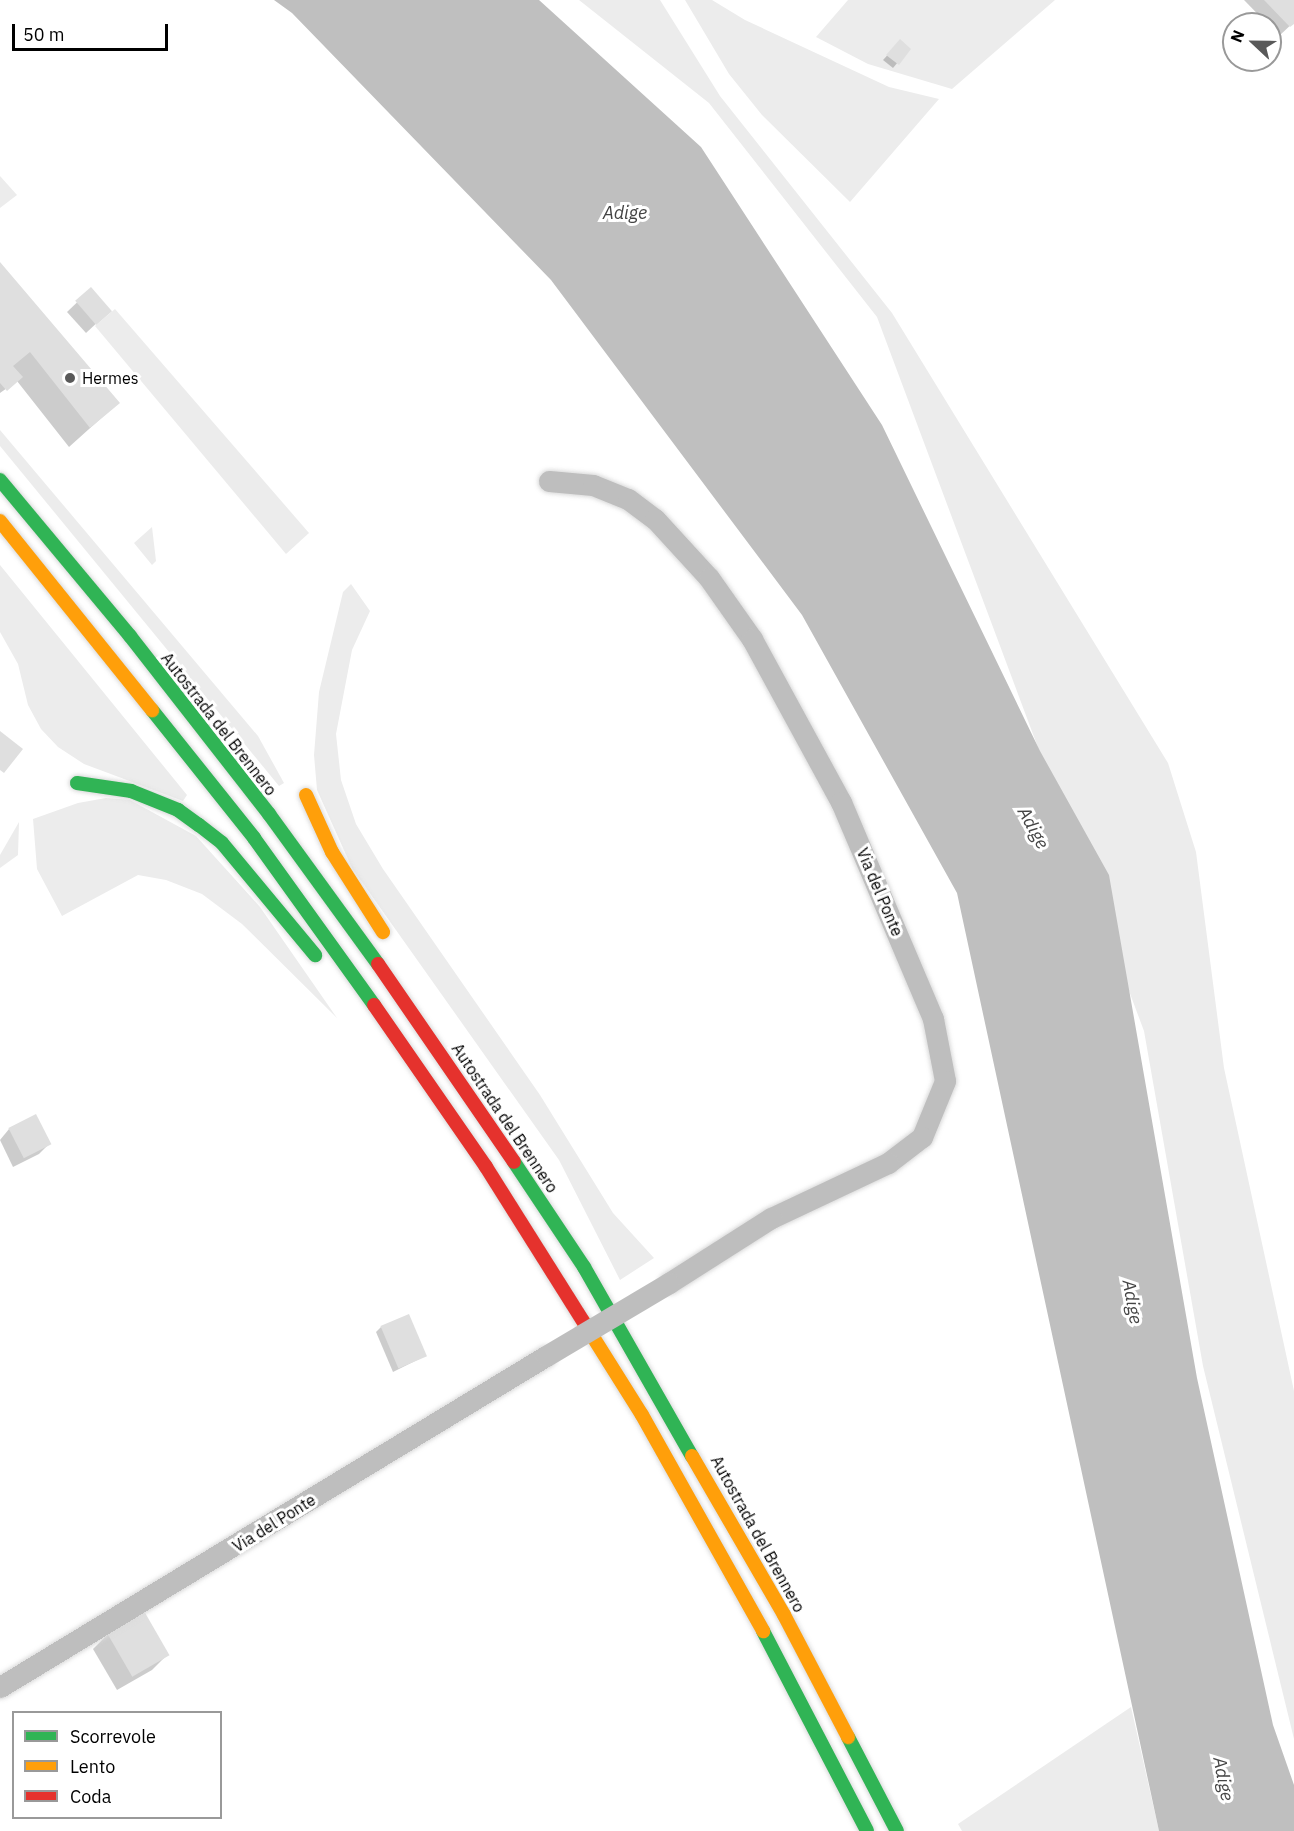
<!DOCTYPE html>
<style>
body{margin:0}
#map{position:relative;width:1294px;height:1831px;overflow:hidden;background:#fff;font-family:"IBM Plex Sans",sans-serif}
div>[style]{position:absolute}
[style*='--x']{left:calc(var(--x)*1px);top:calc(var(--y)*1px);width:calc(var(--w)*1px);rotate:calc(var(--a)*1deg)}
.green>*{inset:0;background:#ececec}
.water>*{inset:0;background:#bfbfbf}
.shadow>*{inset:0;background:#0003}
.building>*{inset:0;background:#dfdfdf;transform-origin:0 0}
.roads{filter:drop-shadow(0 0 2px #dbdbdb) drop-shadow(0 0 2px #dbdbdb)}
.street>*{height:21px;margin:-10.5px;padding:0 10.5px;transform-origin:10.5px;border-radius:10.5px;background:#bebebe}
.fast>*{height:14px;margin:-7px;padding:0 7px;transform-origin:7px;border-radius:7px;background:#30b455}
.slow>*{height:14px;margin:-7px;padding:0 7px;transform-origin:7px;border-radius:7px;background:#ff9f0a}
.jam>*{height:14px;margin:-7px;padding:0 7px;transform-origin:7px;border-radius:7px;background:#e5322d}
.street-bridge>*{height:21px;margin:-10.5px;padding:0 10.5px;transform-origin:10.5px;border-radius:10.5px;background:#bebebe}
.dots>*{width:16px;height:16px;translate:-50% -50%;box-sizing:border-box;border:3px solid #fff;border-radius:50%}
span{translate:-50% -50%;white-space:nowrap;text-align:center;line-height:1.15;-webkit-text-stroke:6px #fff;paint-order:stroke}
.poi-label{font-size:16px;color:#000}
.left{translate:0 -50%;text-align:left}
.street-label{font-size:16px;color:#000}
.water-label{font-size:18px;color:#444;font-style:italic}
.legend{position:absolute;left:12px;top:1711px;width:210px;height:108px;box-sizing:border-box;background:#fff;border:2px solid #999;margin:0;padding:8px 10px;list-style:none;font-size:18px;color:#000}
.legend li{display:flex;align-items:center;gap:12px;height:30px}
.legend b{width:30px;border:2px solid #999}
.north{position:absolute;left:1222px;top:12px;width:60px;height:60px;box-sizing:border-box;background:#fff;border:2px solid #999;border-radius:50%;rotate:292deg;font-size:16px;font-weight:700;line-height:24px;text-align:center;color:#000}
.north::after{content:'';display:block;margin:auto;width:21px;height:27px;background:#595959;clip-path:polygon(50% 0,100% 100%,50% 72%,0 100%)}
.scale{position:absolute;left:12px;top:24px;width:156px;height:27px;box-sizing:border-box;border:3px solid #000;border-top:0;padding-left:8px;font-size:18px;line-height:21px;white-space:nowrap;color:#000;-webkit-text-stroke:4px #fff;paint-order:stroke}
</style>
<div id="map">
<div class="green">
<i style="clip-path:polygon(579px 0,660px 0,720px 96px,892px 313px,1168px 763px,1196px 852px,1224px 1068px,1294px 1391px,1294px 1739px,1203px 1366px,1144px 1031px,877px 317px,709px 103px)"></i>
<i style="clip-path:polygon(685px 0,712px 0,745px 20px,889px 87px,939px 99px,850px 202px,762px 115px,729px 74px)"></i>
<i style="clip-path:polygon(848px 0,1055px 0,952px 89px,868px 64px,816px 37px)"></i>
<i style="clip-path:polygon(0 176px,17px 195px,0 208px)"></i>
<i style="clip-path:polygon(115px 309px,309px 533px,286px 554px,95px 326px)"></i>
<i style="clip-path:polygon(0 430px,258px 736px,284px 783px,279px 786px,0 446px)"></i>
<i style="clip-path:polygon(152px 527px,156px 561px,152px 565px,134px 543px)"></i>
<i style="clip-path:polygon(0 565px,187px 795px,183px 801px,84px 764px,58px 747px,41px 729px,28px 705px,18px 664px,0 632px)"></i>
<i style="clip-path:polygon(351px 584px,370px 611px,352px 650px,336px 734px,341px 780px,356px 824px,383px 869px,540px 1095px,613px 1213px,654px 1258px,620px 1280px,559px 1160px,352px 868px,317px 790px,314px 755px,319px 692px,343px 592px)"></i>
<i style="clip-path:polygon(106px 798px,130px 800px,196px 836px,260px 907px,337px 1018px,242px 924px,202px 894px,166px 880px,138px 875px,62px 916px,37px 869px,33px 819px,78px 803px)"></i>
<i style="clip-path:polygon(19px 822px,18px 855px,0 868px,0 855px)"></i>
<i style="clip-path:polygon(1131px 1707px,1159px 1831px,962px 1831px,958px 1824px)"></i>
</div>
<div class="water">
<i style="clip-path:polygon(274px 0,539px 0,701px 147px,882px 425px,1040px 751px,1109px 875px,1197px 1378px,1273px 1725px,1294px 1785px,1294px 1831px,1159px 1831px,957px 893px,802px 615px,551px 280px,292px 13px)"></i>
</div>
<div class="shadow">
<i style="clip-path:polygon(1244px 0,1294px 0,1294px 22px,1279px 36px)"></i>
<i style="clip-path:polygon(896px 46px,909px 49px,893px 68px,883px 60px)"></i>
<i style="clip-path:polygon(0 264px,118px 403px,69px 447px,17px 381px,0 393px)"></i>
<i style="clip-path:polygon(91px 289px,100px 320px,86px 333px,67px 312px)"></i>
<i style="clip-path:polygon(9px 1129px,49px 1144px,39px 1154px,13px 1167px,0 1140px)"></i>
<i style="clip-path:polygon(381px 1327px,425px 1356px,393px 1372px,376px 1332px)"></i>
<i style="clip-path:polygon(108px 1634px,167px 1655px,152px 1670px,117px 1690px,93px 1649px)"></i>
</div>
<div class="building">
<i style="clip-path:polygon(1264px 0,1294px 0,1294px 24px,1290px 27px)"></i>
<i style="clip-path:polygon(900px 39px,911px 49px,899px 65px,886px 55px)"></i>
<i style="clip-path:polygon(0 262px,120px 403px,90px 428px,30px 352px,13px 366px,23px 377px,7px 391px,0 383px)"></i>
<i style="left:91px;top:287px;width:32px;height:21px;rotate:49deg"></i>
<i style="clip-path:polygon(0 731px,23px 749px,4px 773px,0 770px)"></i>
<i style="left:36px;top:1114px;width:34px;height:31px;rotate:63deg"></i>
<i style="left:409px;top:1314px;width:46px;height:31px;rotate:67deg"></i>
<i style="left:144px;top:1611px;width:51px;height:43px;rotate:60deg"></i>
</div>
<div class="roads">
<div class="street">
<i style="--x:549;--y:481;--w:44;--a:5.2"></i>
<i style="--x:593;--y:485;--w:38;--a:22"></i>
<i style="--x:628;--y:499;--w:34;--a:37"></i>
<i style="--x:655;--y:519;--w:80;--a:47.5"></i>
<i style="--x:709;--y:578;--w:75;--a:54.8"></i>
<i style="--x:752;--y:639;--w:186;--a:61.4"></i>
<i style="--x:841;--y:802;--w:236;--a:67"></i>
<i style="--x:933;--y:1019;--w:63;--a:79"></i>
<i style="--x:945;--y:1081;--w:61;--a:112.3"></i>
<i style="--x:922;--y:1137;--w:43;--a:142.6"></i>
<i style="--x:888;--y:1163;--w:129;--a:154.8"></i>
<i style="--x:771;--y:1218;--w:121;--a:147.5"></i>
<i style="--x:0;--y:1687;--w:638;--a:-31.23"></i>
</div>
<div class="fast">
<i style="--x:0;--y:480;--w:203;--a:50.2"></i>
<i style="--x:130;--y:636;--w:226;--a:52"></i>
<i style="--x:269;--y:814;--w:185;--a:54"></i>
<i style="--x:152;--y:710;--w:164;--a:51.4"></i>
<i style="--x:254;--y:838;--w:206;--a:54.3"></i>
<i style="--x:77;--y:783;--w:55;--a:8.4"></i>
<i style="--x:131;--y:791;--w:51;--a:22"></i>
<i style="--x:178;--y:810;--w:26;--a:36"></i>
<i style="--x:199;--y:825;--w:29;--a:38"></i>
<i style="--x:222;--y:843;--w:146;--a:50.3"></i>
<i style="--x:514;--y:1162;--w:126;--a:56.3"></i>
<i style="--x:584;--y:1267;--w:218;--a:60.3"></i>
<i style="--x:763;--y:1631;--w:225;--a:62.5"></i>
<i style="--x:848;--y:1737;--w:106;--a:62.5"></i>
</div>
<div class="slow">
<i style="--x:0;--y:521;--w:243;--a:51.2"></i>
<i style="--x:306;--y:795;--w:63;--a:65.5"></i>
<i style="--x:332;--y:852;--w:95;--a:57.5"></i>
<i style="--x:583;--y:1321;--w:111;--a:57.9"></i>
<i style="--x:642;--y:1415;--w:248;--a:60.7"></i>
<i style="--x:692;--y:1456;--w:184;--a:59.9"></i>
<i style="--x:784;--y:1615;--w:138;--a:62.3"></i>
</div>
<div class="jam">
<i style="--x:378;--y:964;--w:240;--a:55.5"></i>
<i style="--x:374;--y:1005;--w:197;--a:55.3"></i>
<i style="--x:486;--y:1167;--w:182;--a:57.8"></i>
</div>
</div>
<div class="street-bridge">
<i style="--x:546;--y:1356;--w:143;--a:-30.7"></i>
</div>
<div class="dots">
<i style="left:70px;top:378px;background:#595959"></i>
</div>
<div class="poi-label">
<span class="left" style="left:82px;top:378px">Hermes</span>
</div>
<div class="street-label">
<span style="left:219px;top:724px;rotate:52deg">Autostrada del Brennero</span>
<span style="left:880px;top:892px;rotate:67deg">Via del Ponte</span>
<span style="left:505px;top:1118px;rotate:56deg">Autostrada del Brennero</span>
<span style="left:274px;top:1523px;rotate:-32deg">Via del Ponte</span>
<span style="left:758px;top:1534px;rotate:61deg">Autostrada del Brennero</span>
</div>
<div class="water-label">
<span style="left:625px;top:213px">Adige</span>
<span style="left:1033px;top:828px;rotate:61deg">Adige</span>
<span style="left:1132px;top:1302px;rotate:80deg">Adige</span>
<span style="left:1223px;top:1779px;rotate:79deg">Adige</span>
</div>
<ul class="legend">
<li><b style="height:8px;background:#30b455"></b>Scorrevole</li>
<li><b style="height:8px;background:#ff9f0a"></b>Lento</li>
<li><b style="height:8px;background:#e5322d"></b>Coda</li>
</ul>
<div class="north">N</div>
<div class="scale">50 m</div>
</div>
